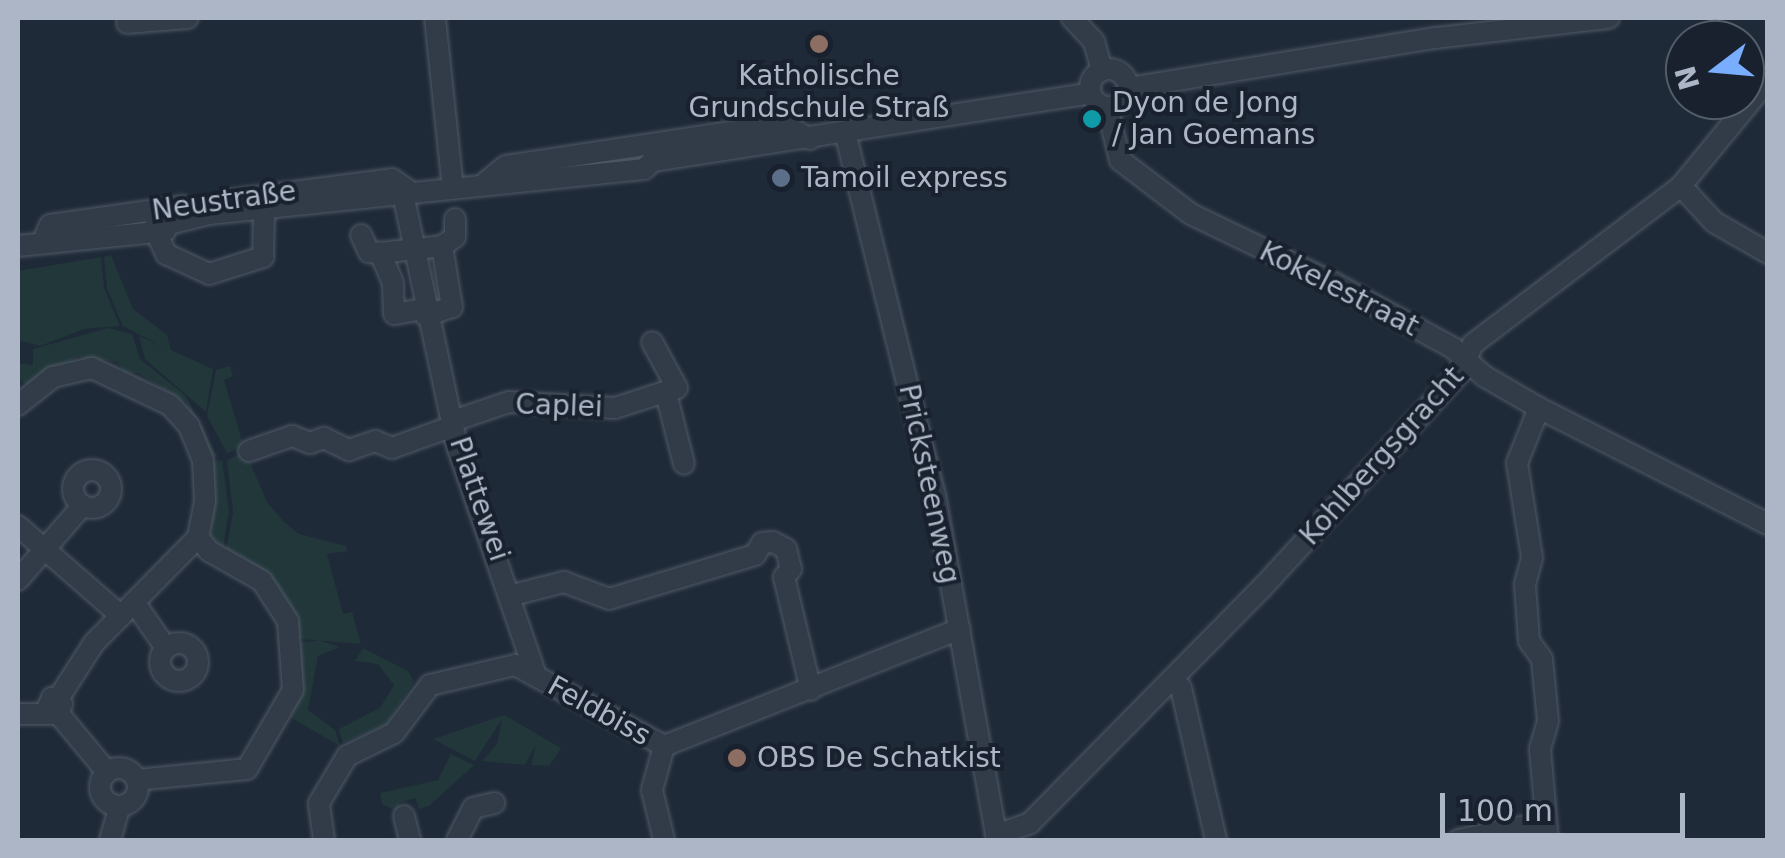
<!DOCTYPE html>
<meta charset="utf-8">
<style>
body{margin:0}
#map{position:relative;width:1785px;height:858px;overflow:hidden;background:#1f2a38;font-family:"DejaVu Sans",sans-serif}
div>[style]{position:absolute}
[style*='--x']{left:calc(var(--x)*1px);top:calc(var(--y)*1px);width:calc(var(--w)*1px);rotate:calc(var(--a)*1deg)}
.green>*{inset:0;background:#213739}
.roads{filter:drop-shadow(0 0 2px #505967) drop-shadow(0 0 2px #505967)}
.minor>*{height:20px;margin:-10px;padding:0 10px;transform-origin:10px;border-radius:10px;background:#323c49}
.minor>.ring{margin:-10px;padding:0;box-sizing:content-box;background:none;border:20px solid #323c49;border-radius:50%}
.dots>*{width:28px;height:28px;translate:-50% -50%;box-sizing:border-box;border:5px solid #18212d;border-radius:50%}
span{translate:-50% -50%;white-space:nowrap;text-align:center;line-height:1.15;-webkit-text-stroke:8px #18212d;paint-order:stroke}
.poi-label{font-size:28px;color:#acb6c6}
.left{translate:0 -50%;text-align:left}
.street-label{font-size:28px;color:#acb6c6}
.frame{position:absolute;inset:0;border:20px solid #acb6c6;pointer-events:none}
.north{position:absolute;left:1665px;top:20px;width:100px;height:100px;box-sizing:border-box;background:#18212d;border:2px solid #535d6a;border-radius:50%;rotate:254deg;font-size:28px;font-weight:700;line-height:40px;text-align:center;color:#acb6c6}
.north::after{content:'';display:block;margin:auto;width:35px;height:45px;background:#79aefe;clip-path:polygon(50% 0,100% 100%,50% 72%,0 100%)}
.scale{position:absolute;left:1440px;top:793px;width:245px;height:45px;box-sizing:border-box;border:5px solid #acb6c6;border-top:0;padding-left:12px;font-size:30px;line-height:35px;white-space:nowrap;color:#acb6c6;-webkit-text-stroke:8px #18212d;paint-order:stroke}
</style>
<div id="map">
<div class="green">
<i style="clip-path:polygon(111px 255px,133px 309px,167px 335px,171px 351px,123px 326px,107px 289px,104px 257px)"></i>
<i style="clip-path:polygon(101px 257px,104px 288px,120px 326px,84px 329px,40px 346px,18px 340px,18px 271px)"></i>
<i style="clip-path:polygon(108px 328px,132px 334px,140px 359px,185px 395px,217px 456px,211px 458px,186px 403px,138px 373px,125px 373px,117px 362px,78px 357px,27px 385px,18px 378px,18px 363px,33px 365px,33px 349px)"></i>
<i style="clip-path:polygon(139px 336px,213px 369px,206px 412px,145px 359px)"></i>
<i style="clip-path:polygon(230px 366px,233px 376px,224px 380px,244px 447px,227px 453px,207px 416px,216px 370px)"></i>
<i style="clip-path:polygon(245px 451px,267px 502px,283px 521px,299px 534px,346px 546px,347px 551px,327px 554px,343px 614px,352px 612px,361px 644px,299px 639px,226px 552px,233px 512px,227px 460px)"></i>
<i style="clip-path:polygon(222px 460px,229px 511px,223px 548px,211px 535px,212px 462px)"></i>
<i style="clip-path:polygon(319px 640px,340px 647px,318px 656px,308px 710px,335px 730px,340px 746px,286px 715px,300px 688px,300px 643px)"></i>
<i style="clip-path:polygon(363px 648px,408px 671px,414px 682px,386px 725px,343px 743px,339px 729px,380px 708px,394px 685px,378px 664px,355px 661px)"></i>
<i style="clip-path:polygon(504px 715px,561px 748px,549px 766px,531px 765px,536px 745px,525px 765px,482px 761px,497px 744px,502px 719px,475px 761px,433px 739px)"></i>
<i style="clip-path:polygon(451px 754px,474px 765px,429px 806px,419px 809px,415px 798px,399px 803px,401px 813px,382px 804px,380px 793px,438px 780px)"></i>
</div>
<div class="roads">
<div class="minor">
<i style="--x:435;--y:18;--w:171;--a:84"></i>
<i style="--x:1072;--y:18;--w:33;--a:47"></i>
<i style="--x:1094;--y:42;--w:29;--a:74"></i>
<i style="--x:127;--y:23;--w:61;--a:-4.7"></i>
<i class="ring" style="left:1090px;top:69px;width:18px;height:18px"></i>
<i style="--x:1129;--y:88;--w:311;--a:-9.3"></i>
<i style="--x:1436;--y:38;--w:174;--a:-6.6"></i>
<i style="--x:1107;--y:107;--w:55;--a:76.2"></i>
<i style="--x:1120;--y:160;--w:89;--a:37.3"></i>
<i style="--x:1191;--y:214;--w:159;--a:25.8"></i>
<i style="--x:1334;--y:283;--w:136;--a:28.6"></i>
<i style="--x:1453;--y:348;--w:42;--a:42.1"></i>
<i style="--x:1484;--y:376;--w:64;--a:30.2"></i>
<i style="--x:1539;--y:408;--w:257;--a:26.9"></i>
<i style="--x:845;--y:132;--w:374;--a:76.1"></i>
<i style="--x:935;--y:495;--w:351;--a:79.8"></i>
<i style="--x:486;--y:182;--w:26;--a:-39"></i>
<i style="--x:506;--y:166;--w:281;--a:-8.6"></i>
<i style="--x:784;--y:124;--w:30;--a:30"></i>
<i style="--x:1681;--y:186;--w:49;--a:47.5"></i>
<i style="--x:1714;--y:222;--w:62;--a:29.9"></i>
<i style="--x:403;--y:194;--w:258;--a:77.9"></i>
<i style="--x:457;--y:446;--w:243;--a:71"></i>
<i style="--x:231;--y:200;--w:162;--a:-7.4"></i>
<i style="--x:392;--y:179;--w:24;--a:35"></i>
<i style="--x:154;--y:228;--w:57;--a:-14.3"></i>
<i style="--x:209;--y:214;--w:437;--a:-5.9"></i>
<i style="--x:644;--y:169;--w:12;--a:-42"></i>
<i style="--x:653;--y:161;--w:442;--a:-8.8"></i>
<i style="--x:154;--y:228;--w:29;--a:65"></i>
<i style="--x:166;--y:254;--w:47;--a:24.9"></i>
<i style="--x:209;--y:274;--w:57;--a:-17.5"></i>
<i style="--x:263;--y:257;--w:44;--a:-88.7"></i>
<i style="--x:361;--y:235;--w:19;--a:65"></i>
<i style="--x:369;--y:252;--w:11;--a:5"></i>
<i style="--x:43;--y:242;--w:18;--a:-68"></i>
<i style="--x:50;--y:225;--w:134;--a:-8.1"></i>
<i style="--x:18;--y:246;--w:148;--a:-5.8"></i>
<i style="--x:442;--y:246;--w:16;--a:-35"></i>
<i style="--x:455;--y:237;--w:18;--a:-90"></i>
<i style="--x:423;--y:309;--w:29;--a:170"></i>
<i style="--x:394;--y:314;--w:31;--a:-92"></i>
<i style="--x:393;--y:283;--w:33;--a:-113"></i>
<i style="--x:380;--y:253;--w:62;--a:-6.4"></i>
<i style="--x:442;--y:246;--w:62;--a:80.7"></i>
<i style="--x:452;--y:307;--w:28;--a:162"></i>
<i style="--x:666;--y:393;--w:73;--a:75.8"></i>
<i style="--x:18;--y:405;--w:45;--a:-38.7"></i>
<i style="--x:53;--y:377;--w:40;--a:-13"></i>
<i style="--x:92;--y:368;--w:86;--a:25.4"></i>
<i style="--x:170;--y:405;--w:28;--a:48"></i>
<i style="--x:189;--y:426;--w:37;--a:68"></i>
<i style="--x:203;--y:460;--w:41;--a:87.2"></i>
<i style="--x:205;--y:501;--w:37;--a:101"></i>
<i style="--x:198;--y:537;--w:18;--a:52"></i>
<i style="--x:209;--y:551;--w:61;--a:29.5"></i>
<i style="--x:262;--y:581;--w:48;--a:57"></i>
<i style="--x:288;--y:621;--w:69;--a:85.9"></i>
<i style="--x:293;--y:690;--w:91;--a:120.2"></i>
<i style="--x:247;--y:769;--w:111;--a:174.3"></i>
<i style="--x:1539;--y:408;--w:59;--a:111.8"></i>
<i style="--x:1517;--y:463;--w:96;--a:81"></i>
<i style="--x:1532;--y:558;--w:28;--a:105"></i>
<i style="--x:1525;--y:585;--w:56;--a:85.9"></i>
<i style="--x:1529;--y:641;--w:22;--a:54"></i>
<i style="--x:1542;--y:659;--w:62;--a:84.5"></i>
<i style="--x:1548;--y:721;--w:29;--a:106"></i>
<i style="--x:1540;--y:749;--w:91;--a:85"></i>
<i style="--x:453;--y:421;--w:59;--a:-18.7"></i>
<i style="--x:509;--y:402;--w:106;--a:3.2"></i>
<i style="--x:615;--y:408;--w:65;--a:-17.9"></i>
<i style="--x:677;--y:388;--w:52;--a:-118.5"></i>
<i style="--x:249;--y:451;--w:46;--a:-19.2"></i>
<i style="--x:292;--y:436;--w:19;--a:21"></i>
<i style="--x:310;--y:443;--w:15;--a:-20"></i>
<i style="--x:324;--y:438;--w:28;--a:26"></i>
<i style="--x:349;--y:450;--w:28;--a:-19"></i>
<i style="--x:375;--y:441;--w:18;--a:22"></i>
<i style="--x:392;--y:448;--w:65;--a:-19.8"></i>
<i class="ring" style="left:73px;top:470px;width:18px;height:18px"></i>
<i style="--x:18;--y:526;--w:137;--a:41.1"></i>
<i style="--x:18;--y:580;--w:98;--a:-49.1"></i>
<i style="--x:513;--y:595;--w:53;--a:-14.3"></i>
<i style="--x:564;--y:582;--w:48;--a:20.7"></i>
<i style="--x:609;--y:599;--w:152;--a:-16.8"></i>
<i style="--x:755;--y:555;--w:14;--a:-60"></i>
<i style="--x:762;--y:543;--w:11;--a:-5"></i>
<i style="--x:773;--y:542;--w:15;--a:28"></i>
<i style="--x:786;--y:549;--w:21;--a:76"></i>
<i style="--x:791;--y:569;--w:11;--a:131"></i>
<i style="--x:784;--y:577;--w:116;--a:76.6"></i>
<i style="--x:134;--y:602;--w:56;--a:55.2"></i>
<i class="ring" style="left:160px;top:643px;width:18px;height:18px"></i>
<i style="--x:1173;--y:679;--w:12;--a:48"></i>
<i style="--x:1181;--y:688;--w:156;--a:77"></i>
<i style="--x:58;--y:699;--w:67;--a:-57.3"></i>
<i style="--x:94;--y:643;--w:148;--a:-45.5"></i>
<i style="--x:58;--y:713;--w:77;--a:50.3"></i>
<i style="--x:18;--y:714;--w:39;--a:0"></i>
<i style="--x:57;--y:714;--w:11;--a:-63"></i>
<i style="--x:62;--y:704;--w:12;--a:-149"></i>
<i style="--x:52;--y:698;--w:12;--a:114"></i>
<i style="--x:664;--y:746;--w:46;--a:105.3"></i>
<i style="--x:652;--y:790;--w:51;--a:76.5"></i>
<i class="ring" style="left:100px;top:768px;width:18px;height:18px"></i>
<i style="--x:404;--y:816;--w:25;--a:76"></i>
<i style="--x:996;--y:835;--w:36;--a:-19"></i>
<i style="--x:1030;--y:823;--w:329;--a:-45.4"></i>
<i style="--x:1261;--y:589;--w:292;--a:-47.4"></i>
<i style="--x:1459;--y:374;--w:33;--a:-65"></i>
<i style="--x:1473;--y:344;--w:261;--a:-37.2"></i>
<i style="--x:1681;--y:186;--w:137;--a:-50.6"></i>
<i style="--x:110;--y:840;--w:35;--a:-74"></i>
<i style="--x:324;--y:840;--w:37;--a:-98"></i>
<i style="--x:319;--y:803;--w:55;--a:-59.2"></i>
<i style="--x:347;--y:756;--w:52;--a:-26.1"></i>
<i style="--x:394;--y:733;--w:60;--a:-53.1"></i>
<i style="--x:430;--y:685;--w:87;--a:-13.2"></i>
<i style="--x:515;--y:665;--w:170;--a:28.5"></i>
<i style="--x:664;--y:746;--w:318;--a:-21.6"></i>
<i style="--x:457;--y:840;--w:36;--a:-63"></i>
<i style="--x:473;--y:808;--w:22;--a:-13"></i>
<i style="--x:1458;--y:840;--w:90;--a:-11.6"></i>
</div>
</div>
<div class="dots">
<i style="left:819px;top:44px;background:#8d6e63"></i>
<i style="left:1092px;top:119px;background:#0f9aa8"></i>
<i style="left:781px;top:178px;background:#5c6f8a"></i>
<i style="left:737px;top:758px;background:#8d6e63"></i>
</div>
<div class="poi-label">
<span style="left:819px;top:92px">Katholische<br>Grundschule Straß</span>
<span class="left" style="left:1112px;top:119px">Dyon de Jong<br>/ Jan Goemans</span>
<span class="left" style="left:801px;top:178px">Tamoil express</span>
<span class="left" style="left:757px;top:758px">OBS De Schatkist</span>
</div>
<div class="street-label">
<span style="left:224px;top:201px;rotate:-8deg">Neustraße</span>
<span style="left:1339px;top:289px;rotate:27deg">Kokelestraat</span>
<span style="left:559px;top:406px;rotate:2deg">Caplei</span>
<span style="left:1382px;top:456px;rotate:-48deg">Kohlbergsgracht</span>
<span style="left:929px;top:484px;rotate:78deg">Pricksteenweg</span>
<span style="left:479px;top:499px;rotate:71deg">Plattewei</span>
<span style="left:599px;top:711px;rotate:29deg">Feldbiss</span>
</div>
<div class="frame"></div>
<div class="north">N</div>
<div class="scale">100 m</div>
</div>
